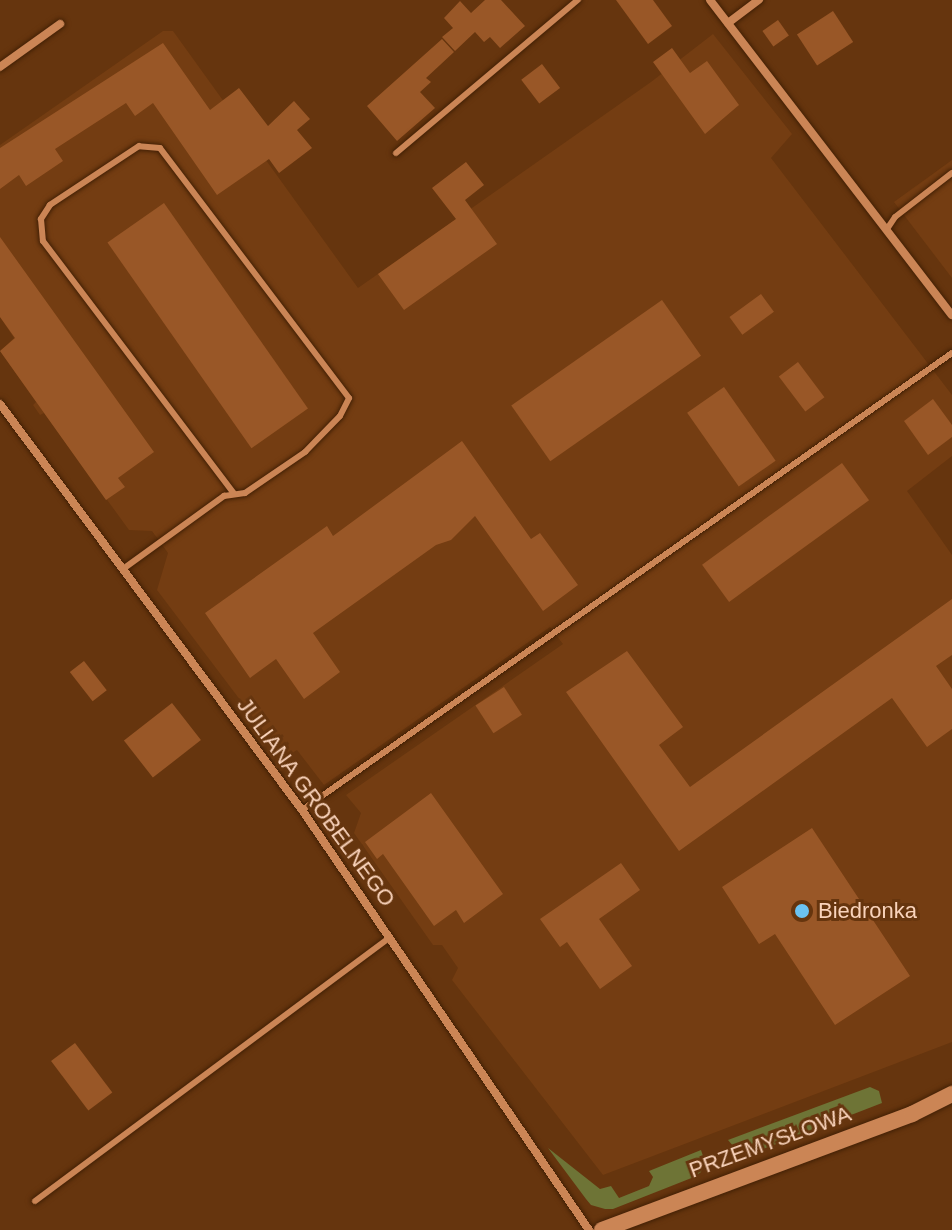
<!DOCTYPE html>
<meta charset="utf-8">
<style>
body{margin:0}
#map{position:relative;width:952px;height:1230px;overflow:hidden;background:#66350e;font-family:Helvetica,sans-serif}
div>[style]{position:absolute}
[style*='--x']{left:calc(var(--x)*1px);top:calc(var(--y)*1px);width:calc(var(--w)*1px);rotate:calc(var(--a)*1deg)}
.built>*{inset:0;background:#743d12}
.green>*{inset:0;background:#6e7436}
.building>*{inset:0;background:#995727;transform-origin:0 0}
.roads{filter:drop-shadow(0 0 2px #422005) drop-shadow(0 0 2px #422005)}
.lane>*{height:6px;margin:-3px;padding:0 3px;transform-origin:3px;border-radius:3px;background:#cb8555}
.street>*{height:8px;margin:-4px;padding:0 4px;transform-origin:4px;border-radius:4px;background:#cb8555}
.secondary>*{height:16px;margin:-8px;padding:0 8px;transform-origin:8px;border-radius:8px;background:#cb8555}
.dots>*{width:22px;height:22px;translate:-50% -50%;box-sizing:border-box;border:4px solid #66350e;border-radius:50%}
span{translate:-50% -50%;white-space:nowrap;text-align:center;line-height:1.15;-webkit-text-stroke:6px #66350e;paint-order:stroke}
.street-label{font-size:22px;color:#f9d3bb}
.poi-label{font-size:22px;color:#f9d3bb}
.left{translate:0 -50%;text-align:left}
</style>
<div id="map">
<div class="built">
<i style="clip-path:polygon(163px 31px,173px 31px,358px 288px,651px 82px,713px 34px,792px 134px,771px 158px,952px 395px,952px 456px,907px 491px,952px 555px,952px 1042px,603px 1175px,452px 980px,458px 968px,442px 945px,433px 945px,354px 833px,361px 813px,346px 795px,563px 644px,550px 627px,324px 785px,297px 750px,284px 758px,157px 590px,168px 553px,152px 531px,129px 530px,44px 413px,40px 415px,33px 405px,36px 402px,0 351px,14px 338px,0 317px,0 145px)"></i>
<i style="clip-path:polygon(952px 160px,952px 278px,894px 202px)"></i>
</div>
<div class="green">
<i style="clip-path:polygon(870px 1087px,879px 1091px,882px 1103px,748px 1155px,740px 1154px,728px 1140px)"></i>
<i style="clip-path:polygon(548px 1148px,600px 1189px,611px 1186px,619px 1198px,649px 1186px,653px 1177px,649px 1171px,701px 1150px,704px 1159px,701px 1172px,694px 1177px,613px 1209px,605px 1209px,591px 1205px,586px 1199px)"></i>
</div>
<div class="building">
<i style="clip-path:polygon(485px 0,501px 0,525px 26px,500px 48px,490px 37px,484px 42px,475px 32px,455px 51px,442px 37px,453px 28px,444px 18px,460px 1px,471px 13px)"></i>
<i style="clip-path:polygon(616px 0,653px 0,672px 26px,648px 44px)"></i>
<i style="left:833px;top:11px;width:37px;height:43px;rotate:57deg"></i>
<i style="left:778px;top:20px;width:19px;height:19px;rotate:55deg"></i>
<i style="clip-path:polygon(442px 39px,454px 52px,426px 78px,431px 82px,420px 92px,435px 108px,397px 141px,367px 106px)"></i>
<i style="clip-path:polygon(163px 43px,210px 110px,239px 88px,268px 126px,294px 101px,310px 119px,297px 130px,312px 148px,279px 173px,269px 159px,217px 195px,153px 103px,135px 116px,126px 103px,55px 149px,63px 161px,26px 186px,19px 175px,0 189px,0 148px)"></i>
<i style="clip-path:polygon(672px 48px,690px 73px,707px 61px,739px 105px,705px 134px,653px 62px)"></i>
<i style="left:542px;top:64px;width:30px;height:26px;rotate:53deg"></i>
<i style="clip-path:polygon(466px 162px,484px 185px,465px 200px,497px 244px,404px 310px,378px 274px,456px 219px,432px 188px)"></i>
<i style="left:164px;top:203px;width:251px;height:69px;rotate:55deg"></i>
<i style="clip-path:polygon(0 237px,154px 452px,118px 478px,125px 487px,106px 500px,0 351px,15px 338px,0 317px)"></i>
<i style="left:761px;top:294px;width:22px;height:39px;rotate:54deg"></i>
<i style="left:662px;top:300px;width:68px;height:184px;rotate:55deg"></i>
<i style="left:798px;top:362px;width:44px;height:24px;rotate:53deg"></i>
<i style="left:724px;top:387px;width:90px;height:45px;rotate:55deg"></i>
<i style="clip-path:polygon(933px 399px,952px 425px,952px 437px,928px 455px,904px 421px)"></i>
<i style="clip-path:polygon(462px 441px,531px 539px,540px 533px,578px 585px,543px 611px,475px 516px,451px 540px,436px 545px,313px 633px,340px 672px,304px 699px,276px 659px,250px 678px,205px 613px,327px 526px,333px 536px)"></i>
<i style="left:842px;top:463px;width:46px;height:173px;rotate:54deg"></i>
<i style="clip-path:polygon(952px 599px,952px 655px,936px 666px,952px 689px,952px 729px,927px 747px,892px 698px,679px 851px,566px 692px,627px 651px,683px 727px,659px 745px,690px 787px)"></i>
<i style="left:84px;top:661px;width:37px;height:18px;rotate:52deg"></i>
<i style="left:504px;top:687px;width:33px;height:34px;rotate:57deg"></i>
<i style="left:172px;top:703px;width:47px;height:61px;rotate:52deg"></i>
<i style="clip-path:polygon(431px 793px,503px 894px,464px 923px,456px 910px,434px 926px,383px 854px,377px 859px,365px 842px)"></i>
<i style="clip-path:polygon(812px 828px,910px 976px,835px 1025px,775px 934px,759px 944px,722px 887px)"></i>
<i style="clip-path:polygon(621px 863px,640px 890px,599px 919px,632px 966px,600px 989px,567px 942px,560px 947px,540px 919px)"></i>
<i style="left:75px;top:1043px;width:62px;height:30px;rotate:53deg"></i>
</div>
<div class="roads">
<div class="lane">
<i style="--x:396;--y:153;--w:238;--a:-40.1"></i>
<i style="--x:887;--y:229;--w:14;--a:-56"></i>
<i style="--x:895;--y:217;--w:72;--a:-37.7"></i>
<i style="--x:123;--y:569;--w:125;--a:-35.9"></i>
<i style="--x:224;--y:496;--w:21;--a:-8"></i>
<i style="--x:245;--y:493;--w:73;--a:-34.3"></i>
<i style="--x:305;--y:452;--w:50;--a:-45.8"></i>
<i style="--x:340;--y:416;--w:20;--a:-63"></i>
<i style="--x:349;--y:398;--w:313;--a:-127.1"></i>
<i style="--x:160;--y:148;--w:21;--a:-175"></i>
<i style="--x:139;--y:146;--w:107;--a:146.5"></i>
<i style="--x:50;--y:205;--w:17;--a:123"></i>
<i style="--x:41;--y:219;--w:22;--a:85"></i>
<i style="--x:43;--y:241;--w:317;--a:52.9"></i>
<i style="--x:302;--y:810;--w:795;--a:-35.11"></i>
<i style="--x:35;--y:1201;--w:442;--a:-36.6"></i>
</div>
<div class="street">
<i style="--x:710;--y:0;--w:397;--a:52.5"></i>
<i style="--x:728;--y:23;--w:39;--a:-37"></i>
<i style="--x:0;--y:67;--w:74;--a:-35.6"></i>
<i style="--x:0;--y:404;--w:506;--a:53.36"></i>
<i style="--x:302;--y:810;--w:509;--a:55.65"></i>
</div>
<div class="secondary">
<i style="--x:602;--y:1230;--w:331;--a:-20.5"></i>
<i style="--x:912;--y:1114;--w:45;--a:-26.6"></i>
</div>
</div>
<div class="dots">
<i style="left:802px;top:911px;background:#6bc3f2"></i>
</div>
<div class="street-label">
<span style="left:316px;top:802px;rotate:54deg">JULIANA GROBELNEGO</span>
<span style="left:770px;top:1142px;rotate:-20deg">PRZEMYSŁOWA</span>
</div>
<div class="poi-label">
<span class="left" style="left:818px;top:911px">Biedronka</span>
</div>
</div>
